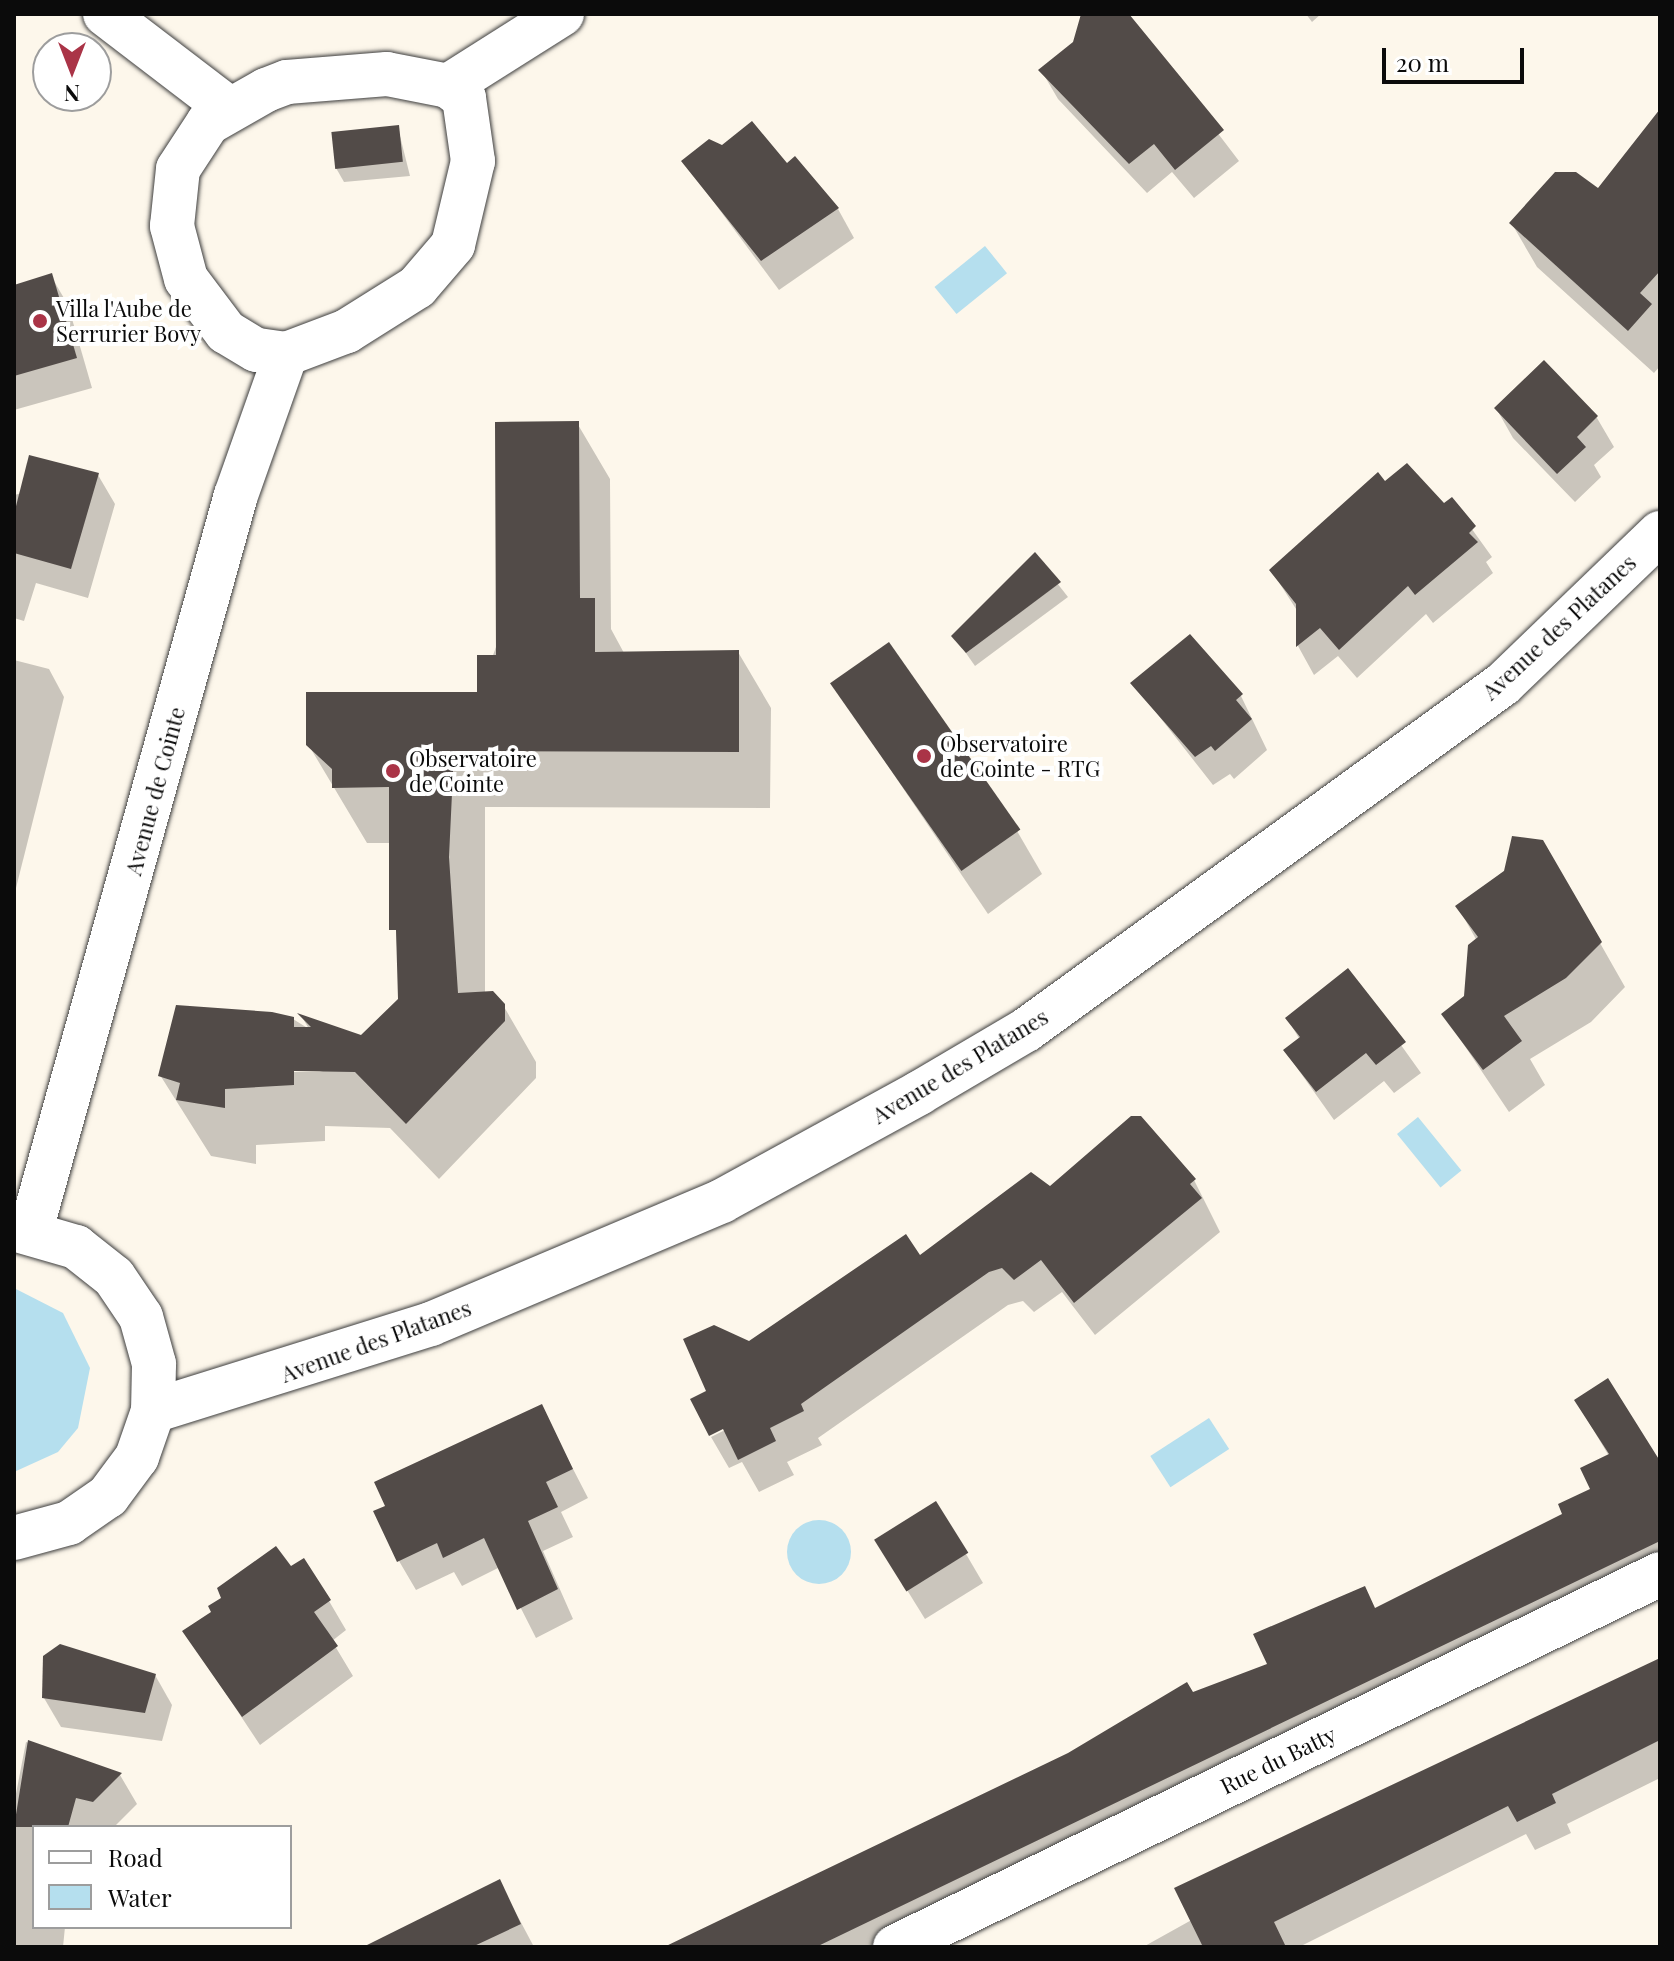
<!DOCTYPE html>
<style>
body{margin:0}
#map{position:relative;width:1674px;height:1961px;overflow:hidden;background:#fdf7eb;font-family:"Playfair Display",serif}
div>[style]{position:absolute}
[style*='--x']{left:calc(var(--x)*1px);top:calc(var(--y)*1px);width:calc(var(--w)*1px);rotate:calc(var(--a)*1deg)}
.water>*{inset:0;background:#b5dfee;transform-origin:0 0}
.round{border-radius:50%}
.shadow>*{inset:0;background:#0003}
.building>*{inset:0;background:#524b48;transform-origin:0 0}
.roads{filter:drop-shadow(0 0 2px #3e3e3e) drop-shadow(0 0 2px #3e3e3e)}
.minor>*{height:44px;margin:-22px;padding:0 22px;transform-origin:22px;border-radius:22px;background:#fff}
.dots>*{width:22px;height:22px;translate:-50% -50%;box-sizing:border-box;border:4px solid #fff;border-radius:50%}
span{translate:-50% -50%;white-space:nowrap;text-align:center;line-height:1.15;-webkit-text-stroke:8px #fff;paint-order:stroke}
.poi-label{font-size:22px;color:#0b0b0b}
.left{translate:0 -50%;text-align:left}
.street-label{font-size:22px;color:#0b0b0b}
.frame{position:absolute;inset:0;border:16px solid #0b0b0b;pointer-events:none}
.legend{position:absolute;left:32px;top:1825px;width:260px;height:104px;box-sizing:border-box;background:#fff;border:2px solid #9d9d9d;margin:0;padding:10px 14px;list-style:none;font-size:24px;color:#0b0b0b}
.legend li{display:flex;align-items:center;gap:16px;height:40px}
.legend b{width:40px;border:2px solid #9d9d9d}
.north{position:absolute;left:32px;top:32px;width:80px;height:80px;box-sizing:border-box;background:#fff;border:2px solid #9d9d9d;border-radius:50%;rotate:180deg;font-size:22px;font-weight:700;line-height:32px;text-align:center;color:#0b0b0b}
.north::after{content:'';display:block;margin:auto;width:28px;height:36px;background:#aa3447;clip-path:polygon(50% 0,100% 100%,50% 72%,0 100%)}
.scale{position:absolute;left:1382px;top:48px;width:142px;height:36px;box-sizing:border-box;border:4px solid #0b0b0b;border-top:0;padding-left:10px;font-size:24px;line-height:28px;white-space:nowrap;color:#0b0b0b;-webkit-text-stroke:6px #fff;paint-order:stroke}
</style>
<div id="map">
<div class="water">
<i style="left:985px;top:246px;width:35px;height:65px;rotate:51deg"></i>
<i style="left:1418px;top:1117px;width:69px;height:27px;rotate:51deg"></i>
<i style="clip-path:polygon(14px 1288px,63px 1313px,90px 1368px,78px 1428px,58px 1452px,14px 1472px)"></i>
<i style="left:1209px;top:1418px;width:37px;height:70px;rotate:57deg"></i>
<i class="round" style="left:787px;top:1520px;width:64px;height:64px"></i>
</div>
<div class="shadow">
<i style="clip-path:polygon(1088px 14px,1127px 14px,1239px 161px,1194px 198px,1172px 172px,1147px 193px,1058px 99px,1041px 70px,1074px 43px)"></i>
<i style="clip-path:polygon(1306px 14px,1321px 14px,1312px 22px)"></i>
<i style="clip-path:polygon(1660px 112px,1660px 366px,1654px 373px,1537px 267px,1512px 224px,1598px 191px)"></i>
<i style="clip-path:polygon(398px 128px,410px 176px,344px 182px,336px 168px)"></i>
<i style="clip-path:polygon(684px 162px,787px 166px,838px 209px,854px 238px,779px 290px)"></i>
<i style="clip-path:polygon(51px 276px,68px 305px,92px 388px,14px 410px,14px 287px)"></i>
<i style="clip-path:polygon(1544px 363px,1597px 418px,1614px 447px,1594px 465px,1601px 477px,1575px 502px,1513px 438px,1496px 408px)"></i>
<i style="clip-path:polygon(evenodd,577px 423px,610px 479px,611px 629px,624px 653px,738px 652px,771px 708px,770px 808px,485px 807px,485px 994px,503px 1005px,536px 1062px,536px 1078px,439px 1179px,390px 1128px,325px 1126px,325px 1141px,256px 1145px,256px 1164px,211px 1156px,160px 1075px,293px 1019px,309px 1029px,302px 1017px,362px 1038px,400px 1000px,391px 843px,367px 843px,308px 744px,479px 694px,577px 423px,284px 1068px,313px 1069px,323px 1072px,284px 1072px,284px 1068px)"></i>
<i style="clip-path:polygon(98px 475px,115px 504px,88px 598px,36px 583px,24px 621px,14px 618px,14px 495px)"></i>
<i style="clip-path:polygon(1385px 484px,1444px 506px,1451px 500px,1492px 557px,1486px 562px,1493px 573px,1433px 623px,1426px 614px,1357px 678px,1338px 656px,1314px 675px,1298px 646px,1298px 612px,1271px 570px)"></i>
<i style="clip-path:polygon(1035px 555px,1068px 597px,975px 666px,954px 636px)"></i>
<i style="clip-path:polygon(14px 660px,49px 669px,64px 697px,16px 888px)"></i>
<i style="clip-path:polygon(832px 683px,1017px 831px,1042px 874px,988px 914px)"></i>
<i style="clip-path:polygon(1133px 683px,1241px 696px,1267px 750px,1234px 779px,1230px 774px,1213px 785px)"></i>
<i style="clip-path:polygon(1542px 841px,1625px 987px,1591px 1022px,1530px 1059px,1545px 1085px,1509px 1112px,1444px 1015px,1466px 997px,1477px 941px,1458px 907px)"></i>
<i style="clip-path:polygon(1348px 971px,1421px 1073px,1394px 1093px,1384px 1081px,1334px 1120px,1285px 1051px,1300px 1040px,1287px 1018px)"></i>
<i style="clip-path:polygon(1194px 1180px,1220px 1232px,1095px 1335px,1062px 1292px,1034px 1312px,1023px 1301px,1008px 1305px,818px 1438px,822px 1445px,787px 1462px,794px 1475px,759px 1492px,742px 1462px,729px 1468px,711px 1437px,733px 1426px,709px 1392px,750px 1343px,1050px 1188px)"></i>
<i style="clip-path:polygon(1576px 1401px,1660px 1466px,1660px 1597px,936px 1947px,670px 1947px,1192px 1694px,1269px 1666px,1564px 1515px,1592px 1490px,1609px 1456px)"></i>
<i style="clip-path:polygon(541px 1407px,588px 1498px,561px 1512px,573px 1537px,543px 1551px,573px 1619px,536px 1638px,500px 1567px,462px 1586px,454px 1572px,416px 1590px,399px 1561px)"></i>
<i style="clip-path:polygon(966px 1554px,983px 1583px,925px 1619px,894px 1569px)"></i>
<i style="clip-path:polygon(290px 1568px,329px 1601px,346px 1630px,332px 1641px,353px 1676px,260px 1745px,185px 1632px)"></i>
<i style="clip-path:polygon(44px 1657px,155px 1675px,172px 1705px,162px 1741px,61px 1727px,44px 1698px)"></i>
<i style="clip-path:polygon(1660px 1659px,1660px 1778px,1567px 1824px,1571px 1833px,1535px 1850px,1526px 1834px,1299px 1947px,1143px 1947px)"></i>
<i style="clip-path:polygon(26px 1742px,120px 1775px,137px 1804px,114px 1827px,34px 1827px,34px 1927px,65px 1927px,63px 1947px,14px 1947px,14px 1804px)"></i>
<i style="clip-path:polygon(499px 1881px,534px 1947px,375px 1947px)"></i>
</div>
<div class="building">
<i style="clip-path:polygon(1081px 14px,1129px 14px,1224px 130px,1175px 170px,1154px 144px,1129px 164px,1038px 70px,1073px 42px)"></i>
<i style="clip-path:polygon(1660px 109px,1660px 271px,1640px 293px,1652px 304px,1628px 331px,1509px 223px,1555px 172px,1576px 172px,1598px 188px)"></i>
<i style="clip-path:polygon(752px 121px,787px 163px,795px 156px,839px 208px,761px 261px,681px 161px,709px 139px,722px 145px)"></i>
<i style="left:399px;top:125px;width:37px;height:68px;rotate:84deg"></i>
<i style="clip-path:polygon(52px 273px,77px 358px,14px 376px,14px 285px)"></i>
<i style="clip-path:polygon(1544px 360px,1598px 416px,1577px 437px,1586px 447px,1557px 474px,1494px 408px)"></i>
<i style="clip-path:polygon(579px 421px,580px 598px,595px 598px,595px 652px,739px 650px,739px 752px,454px 751px,449px 857px,458px 993px,493px 991px,505px 1004px,505px 1021px,406px 1124px,355px 1072px,294px 1071px,294px 1085px,225px 1089px,225px 1108px,176px 1100px,180px 1083px,158px 1076px,176px 1005px,272px 1012px,294px 1017px,294px 1027px,311px 1027px,297px 1013px,361px 1035px,398px 999px,396px 930px,389px 930px,389px 787px,332px 788px,332px 769px,306px 745px,306px 692px,477px 692px,477px 655px,496px 655px,495px 422px)"></i>
<i style="clip-path:polygon(29px 455px,99px 473px,71px 569px,14px 553px,14px 514px)"></i>
<i style="clip-path:polygon(1407px 463px,1444px 503px,1452px 497px,1476px 526px,1469px 533px,1478px 542px,1415px 595px,1408px 586px,1339px 650px,1320px 628px,1296px 647px,1296px 604px,1269px 570px,1378px 472px,1385px 481px)"></i>
<i style="clip-path:polygon(1035px 552px,1061px 582px,966px 653px,951px 636px)"></i>
<i style="clip-path:polygon(1190px 634px,1243px 694px,1236px 700px,1252px 719px,1215px 751px,1211px 746px,1195px 757px,1130px 683px)"></i>
<i style="left:889px;top:642px;width:229px;height:72px;rotate:55deg"></i>
<i style="clip-path:polygon(1512px 836px,1543px 840px,1602px 942px,1566px 978px,1504px 1016px,1522px 1041px,1483px 1070px,1441px 1014px,1464px 996px,1468px 945px,1478px 937px,1455px 906px,1504px 871px)"></i>
<i style="clip-path:polygon(1348px 968px,1406px 1042px,1376px 1065px,1366px 1053px,1316px 1092px,1283px 1050px,1300px 1037px,1285px 1018px)"></i>
<i style="clip-path:polygon(1131px 1116px,1141px 1116px,1196px 1179px,1190px 1184px,1202px 1198px,1074px 1303px,1041px 1260px,1014px 1280px,1002px 1268px,989px 1272px,801px 1404px,804px 1411px,770px 1428px,776px 1441px,738px 1460px,723px 1429px,709px 1436px,690px 1399px,706px 1391px,683px 1339px,714px 1325px,749px 1341px,906px 1234px,920px 1255px,1031px 1172px,1050px 1186px)"></i>
<i style="clip-path:polygon(1608px 1378px,1660px 1461px,1660px 1541px,816px 1947px,664px 1947px,1068px 1753px,1187px 1682px,1193px 1692px,1267px 1664px,1253px 1634px,1365px 1586px,1375px 1608px,1562px 1514px,1558px 1504px,1590px 1489px,1580px 1468px,1609px 1454px,1574px 1400px)"></i>
<i style="clip-path:polygon(542px 1404px,573px 1469px,546px 1482px,558px 1507px,528px 1521px,558px 1589px,517px 1610px,484px 1538px,443px 1558px,437px 1543px,397px 1562px,373px 1511px,385px 1506px,374px 1482px)"></i>
<i style="left:936px;top:1501px;width:61px;height:73px;rotate:58deg"></i>
<i style="clip-path:polygon(276px 1546px,291px 1566px,304px 1558px,331px 1600px,314px 1612px,338px 1646px,242px 1717px,182px 1631px,211px 1612px,208px 1606px,221px 1598px,217px 1588px)"></i>
<i style="clip-path:polygon(60px 1644px,156px 1674px,145px 1713px,42px 1698px,43px 1656px)"></i>
<i style="clip-path:polygon(1660px 1658px,1660px 1740px,1552px 1794px,1556px 1803px,1517px 1822px,1508px 1806px,1274px 1922px,1286px 1947px,1203px 1947px,1174px 1888px)"></i>
<i style="clip-path:polygon(28px 1740px,122px 1773px,93px 1802px,76px 1798px,68px 1827px,14px 1827px)"></i>
<i style="clip-path:polygon(500px 1879px,521px 1924px,472px 1947px,363px 1947px)"></i>
</div>
<div class="roads">
<div class="minor">
<i style="--x:105;--y:14;--w:155;--a:37.4"></i>
<i style="--x:387;--y:74;--w:62;--a:11.1"></i>
<i style="--x:448;--y:86;--w:20;--a:37"></i>
<i style="--x:464;--y:98;--w:64;--a:81.9"></i>
<i style="--x:473;--y:161;--w:86;--a:103.4"></i>
<i style="--x:453;--y:245;--w:55;--a:130.6"></i>
<i style="--x:417;--y:287;--w:83;--a:147.8"></i>
<i style="--x:347;--y:331;--w:65;--a:159.3"></i>
<i style="--x:286;--y:354;--w:30;--a:-172"></i>
<i style="--x:256;--y:350;--w:35;--a:-149"></i>
<i style="--x:226;--y:332;--w:66;--a:-127"></i>
<i style="--x:186;--y:279;--w:55;--a:-104.8"></i>
<i style="--x:172;--y:226;--w:57;--a:-84"></i>
<i style="--x:178;--y:169;--w:55;--a:-56.9"></i>
<i style="--x:208;--y:123;--w:67;--a:-29.6"></i>
<i style="--x:266;--y:90;--w:22;--a:-21"></i>
<i style="--x:287;--y:82;--w:100;--a:-4.6"></i>
<i style="--x:448;--y:86;--w:135;--a:-32.3"></i>
<i style="--x:14;--y:1229;--w:65;--a:16.2"></i>
<i style="--x:76;--y:1247;--w:48;--a:38.3"></i>
<i style="--x:114;--y:1277;--w:48;--a:56"></i>
<i style="--x:141;--y:1317;--w:49;--a:74.5"></i>
<i style="--x:154;--y:1364;--w:47;--a:91.2"></i>
<i style="--x:153;--y:1411;--w:49;--a:109.2"></i>
<i style="--x:137;--y:1457;--w:49;--a:126.6"></i>
<i style="--x:108;--y:1496;--w:47;--a:145.3"></i>
<i style="--x:69;--y:1523;--w:57;--a:164.7"></i>
<i style="--x:31;--y:1230;--w:763;--a:-74.42"></i>
<i style="--x:236;--y:495;--w:150;--a:-70.5"></i>
<i style="--x:153;--y:1411;--w:291;--a:-17.4"></i>
<i style="--x:431;--y:1324;--w:316;--a:-22.9"></i>
<i style="--x:722;--y:1201;--w:225;--a:-28.7"></i>
<i style="--x:919;--y:1093;--w:124;--a:-30.5"></i>
<i style="--x:1026;--y:1030;--w:589;--a:-35.96"></i>
<i style="--x:1503;--y:684;--w:218;--a:-43.9"></i>
<i style="--x:895;--y:1947;--w:851;--a:-25.99"></i>
</div>
</div>
<div class="dots">
<i style="left:40px;top:321px;background:#aa3447"></i>
<i style="left:924px;top:756px;background:#aa3447"></i>
<i style="left:393px;top:771px;background:#aa3447"></i>
</div>
<div class="poi-label">
<span class="left" style="left:56px;top:321px">Villa l'Aube de<br>Serrurier Bovy</span>
<span class="left" style="left:940px;top:756px">Observatoire<br>de Cointe - RTG</span>
<span class="left" style="left:409px;top:771px">Observatoire<br>de Cointe</span>
</div>
<div class="street-label">
<span style="left:1559px;top:627px;rotate:-43deg">Avenue des Platanes</span>
<span style="left:155px;top:791px;rotate:-75deg">Avenue de Cointe</span>
<span style="left:960px;top:1066px;rotate:-31deg">Avenue des Platanes</span>
<span style="left:376px;top:1341px;rotate:-20deg">Avenue des Platanes</span>
<span style="left:1278px;top:1760px;rotate:-26deg">Rue du Batty</span>
</div>
<div class="frame"></div>
<ul class="legend">
<li><b style="height:10px;background:#fff"></b>Road</li>
<li><b style="height:22px;background:#b5dfee"></b>Water</li>
</ul>
<div class="north">N</div>
<div class="scale">20 m</div>
</div>
